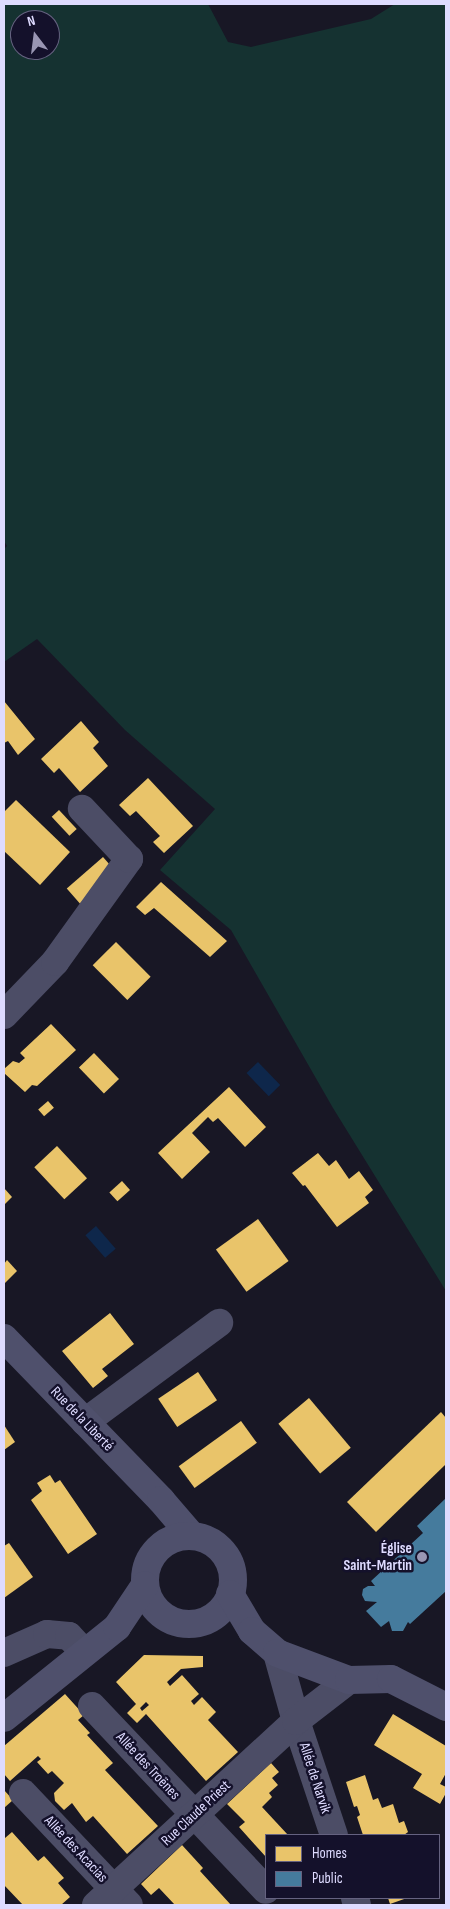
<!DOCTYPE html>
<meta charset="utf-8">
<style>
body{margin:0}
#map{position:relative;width:450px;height:1909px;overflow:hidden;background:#181725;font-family:"Sofia Sans Condensed",sans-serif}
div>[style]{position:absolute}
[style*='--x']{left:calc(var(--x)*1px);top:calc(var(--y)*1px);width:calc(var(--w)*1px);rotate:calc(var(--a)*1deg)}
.green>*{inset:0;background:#153231}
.water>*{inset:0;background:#0e274b;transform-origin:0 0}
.homes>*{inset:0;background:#e9c46a;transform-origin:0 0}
.public>*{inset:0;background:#457b9d}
.street>*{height:28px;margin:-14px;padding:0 14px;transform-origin:14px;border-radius:14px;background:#4c4d66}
.secondary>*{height:28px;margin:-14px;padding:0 14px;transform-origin:14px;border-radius:14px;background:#4f506c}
.secondary>.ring{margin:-14px;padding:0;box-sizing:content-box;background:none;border:28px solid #4f506c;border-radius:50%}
.dots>*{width:14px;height:14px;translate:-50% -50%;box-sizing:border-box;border:2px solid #14112b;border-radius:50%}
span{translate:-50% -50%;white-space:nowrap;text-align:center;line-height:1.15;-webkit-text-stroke:5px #14112b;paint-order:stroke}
.street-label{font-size:15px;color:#dedbff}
.poi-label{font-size:15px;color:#dedbff;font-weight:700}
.right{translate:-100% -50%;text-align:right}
.frame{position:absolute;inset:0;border:5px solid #dedbff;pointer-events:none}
.legend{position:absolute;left:265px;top:1834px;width:175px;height:65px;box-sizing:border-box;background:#14112b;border:1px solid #656280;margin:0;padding:6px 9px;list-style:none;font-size:15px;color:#dedbff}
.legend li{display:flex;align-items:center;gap:10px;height:25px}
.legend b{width:25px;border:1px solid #656280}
.north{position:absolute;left:10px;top:10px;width:50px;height:50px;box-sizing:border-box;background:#14112b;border:1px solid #656280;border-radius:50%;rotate:345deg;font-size:14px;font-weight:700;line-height:20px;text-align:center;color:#dedbff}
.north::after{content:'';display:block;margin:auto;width:18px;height:22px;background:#9996b3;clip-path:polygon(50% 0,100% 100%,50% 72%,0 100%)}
</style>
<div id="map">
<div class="green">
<i style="clip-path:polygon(evenodd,4px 4px,208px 4px,228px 42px,251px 47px,371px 19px,395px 4px,446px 4px,446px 1291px,333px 1108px,231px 930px,160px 870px,215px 809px,125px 730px,37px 639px,4px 662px,4px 549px,7px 546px,4px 541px,4px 4px,20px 20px,50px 20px,50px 50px,20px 50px,20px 20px)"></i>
</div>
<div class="water">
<i style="left:258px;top:1062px;width:32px;height:16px;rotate:46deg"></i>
<i style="left:96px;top:1226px;width:30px;height:14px;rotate:49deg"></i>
</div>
<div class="homes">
<i style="clip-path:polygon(4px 701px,35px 739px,18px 755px,8px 741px,4px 743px)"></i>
<i style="clip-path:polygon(81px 721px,99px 742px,93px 748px,108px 766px,80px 792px,59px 768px,54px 773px,41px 759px)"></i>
<i style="clip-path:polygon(148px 778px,193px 826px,164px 853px,153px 842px,160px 836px,136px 811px,130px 816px,119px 805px)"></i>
<i style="clip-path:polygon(16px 800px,70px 852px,40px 885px,4px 851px,4px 812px)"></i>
<i style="left:59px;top:810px;width:26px;height:10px;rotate:47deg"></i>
<i style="left:103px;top:857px;width:20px;height:48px;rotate:49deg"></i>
<i style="clip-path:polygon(161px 882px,227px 941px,210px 957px,154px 908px,145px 915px,136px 907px)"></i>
<i style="left:116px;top:942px;width:49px;height:33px;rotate:45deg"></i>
<i style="clip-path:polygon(51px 1024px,76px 1050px,37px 1086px,32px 1085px,25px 1092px,4px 1073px,4px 1069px,13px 1061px,19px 1063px,25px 1058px,20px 1053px)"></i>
<i style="left:94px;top:1053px;width:36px;height:21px;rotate:46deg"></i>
<i style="clip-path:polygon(229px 1087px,266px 1127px,245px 1147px,218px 1118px,213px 1122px,208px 1117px,192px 1133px,210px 1152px,182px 1179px,158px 1153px)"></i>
<i style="left:48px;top:1101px;width:9px;height:13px;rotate:49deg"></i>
<i style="left:57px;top:1146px;width:44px;height:31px;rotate:47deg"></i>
<i style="clip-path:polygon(318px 1153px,329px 1166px,336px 1160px,349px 1179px,359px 1171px,373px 1190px,365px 1197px,369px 1203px,337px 1227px,305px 1185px,303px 1186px,292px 1173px)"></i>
<i style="left:122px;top:1181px;width:12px;height:17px;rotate:48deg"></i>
<i style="clip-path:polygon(4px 1188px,12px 1197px,4px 1205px)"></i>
<i style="left:258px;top:1219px;width:52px;height:52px;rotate:54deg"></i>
<i style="clip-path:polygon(7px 1260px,17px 1271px,4px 1284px,4px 1264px)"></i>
<i style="clip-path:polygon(110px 1313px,134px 1344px,102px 1369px,108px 1376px,93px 1388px,62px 1351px)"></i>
<i style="left:198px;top:1372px;width:34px;height:48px;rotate:56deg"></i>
<i style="left:309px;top:1398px;width:65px;height:40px;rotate:50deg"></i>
<i style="clip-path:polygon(441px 1412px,446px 1418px,446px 1464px,376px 1532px,347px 1502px)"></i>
<i style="left:241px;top:1421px;width:27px;height:77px;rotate:54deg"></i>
<i style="clip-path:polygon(4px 1425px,15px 1442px,4px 1450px)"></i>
<i style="clip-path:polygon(50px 1475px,55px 1483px,60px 1480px,97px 1534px,68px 1554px,31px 1500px,42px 1491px,37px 1483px)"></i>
<i style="clip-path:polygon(9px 1543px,33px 1577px,4px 1598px,4px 1546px)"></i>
<i style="clip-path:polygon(evenodd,144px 1655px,203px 1656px,203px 1667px,181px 1669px,167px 1682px,170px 1686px,182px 1675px,199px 1694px,191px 1701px,194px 1705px,202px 1697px,216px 1712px,208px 1720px,238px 1752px,206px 1781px,146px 1714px,137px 1723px,127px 1713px,136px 1704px,116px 1682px,144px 1655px,146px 1702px,149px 1705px,142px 1711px,140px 1708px,146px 1702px)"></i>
<i style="clip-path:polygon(65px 1694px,84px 1715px,78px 1720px,90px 1733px,87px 1735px,113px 1763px,105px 1770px,158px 1826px,127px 1854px,93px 1816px,86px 1822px,72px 1803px,64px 1810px,55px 1801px,54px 1793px,64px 1783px,52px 1771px,48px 1774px,37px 1762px,41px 1759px,38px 1756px,10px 1781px,4px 1774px,4px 1746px)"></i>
<i style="clip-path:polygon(393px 1714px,446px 1746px,446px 1773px,440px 1784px,446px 1787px,446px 1793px,440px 1804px,413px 1788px,422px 1774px,374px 1745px)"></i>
<i style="clip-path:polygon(271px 1763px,279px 1772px,272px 1778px,278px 1785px,269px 1793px,272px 1797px,262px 1807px,288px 1835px,266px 1835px,266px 1857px,239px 1827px,245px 1822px,227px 1804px)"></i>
<i style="clip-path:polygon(365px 1775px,373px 1800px,378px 1798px,382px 1808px,393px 1804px,399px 1823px,404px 1821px,408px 1832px,404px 1835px,363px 1835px,357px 1817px,360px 1815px,357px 1806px,354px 1807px,346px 1782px)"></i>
<i style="clip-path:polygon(4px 1790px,13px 1800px,4px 1808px)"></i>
<i style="clip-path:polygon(12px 1832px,38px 1861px,44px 1856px,64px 1878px,58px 1883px,70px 1897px,61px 1905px,23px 1905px,4px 1885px,4px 1837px,5px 1838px)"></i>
<i style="clip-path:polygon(182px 1845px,203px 1868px,200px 1871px,231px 1905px,175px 1905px,159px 1888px,151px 1895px,141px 1884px)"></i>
<i style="clip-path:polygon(388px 1898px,407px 1898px,390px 1904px)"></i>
</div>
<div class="public">
<i style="clip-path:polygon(446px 1498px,446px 1591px,410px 1624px,408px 1622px,403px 1631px,392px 1631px,389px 1621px,381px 1627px,366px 1611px,377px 1602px,365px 1601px,362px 1595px,363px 1589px,368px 1586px,375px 1586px,371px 1581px,423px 1533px,417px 1526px)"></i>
</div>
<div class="street">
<i style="--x:4;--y:1015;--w:74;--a:-46.1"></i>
<i style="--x:55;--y:962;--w:127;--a:-54.3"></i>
<i style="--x:129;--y:859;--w:69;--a:-133.2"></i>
<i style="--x:85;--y:1422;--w:167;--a:-36.5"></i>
<i style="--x:4;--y:1653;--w:47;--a:-23.8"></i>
<i style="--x:47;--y:1634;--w:22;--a:5"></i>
<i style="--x:69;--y:1636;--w:22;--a:47"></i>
<i style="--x:277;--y:1653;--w:71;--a:74.4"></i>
<i style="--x:296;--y:1721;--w:120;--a:71.6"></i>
<i style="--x:92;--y:1706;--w:253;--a:46.6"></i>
<i style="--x:23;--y:1793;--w:154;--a:46.6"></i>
<i style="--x:355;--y:1898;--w:7;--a:74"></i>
<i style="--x:96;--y:1905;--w:272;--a:-42.6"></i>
<i style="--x:296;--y:1721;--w:67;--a:-37.7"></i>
</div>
<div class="secondary">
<i style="--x:4;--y:1338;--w:226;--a:45.9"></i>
<i style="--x:161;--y:1500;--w:46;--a:49.4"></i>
<i class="ring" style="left:145px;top:1536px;width:60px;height:60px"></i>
<i style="--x:230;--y:1594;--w:43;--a:59.3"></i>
<i style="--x:252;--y:1631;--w:33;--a:41"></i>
<i style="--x:277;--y:1653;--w:77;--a:20.6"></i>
<i style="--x:349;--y:1680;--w:42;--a:-1.4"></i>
<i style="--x:391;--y:1679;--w:62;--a:27"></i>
<i style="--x:4;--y:1718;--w:145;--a:-38.8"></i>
<i style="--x:117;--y:1627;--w:50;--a:-56.3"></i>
</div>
<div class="dots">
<i style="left:422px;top:1557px;background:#9996b3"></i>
</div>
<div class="street-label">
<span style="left:82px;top:1419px;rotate:46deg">Rue de la Liberté</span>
<span style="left:148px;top:1766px;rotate:47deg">Allée des Troënes</span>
<span style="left:315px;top:1778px;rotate:72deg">Allée de Narvik</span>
<span style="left:196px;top:1813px;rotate:-43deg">Rue Claude Priest</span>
<span style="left:76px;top:1849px;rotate:47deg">Allée des Acacias</span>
</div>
<div class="poi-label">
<span class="right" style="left:412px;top:1557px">Église<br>Saint-Martin</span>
</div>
<div class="frame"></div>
<ul class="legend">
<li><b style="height:14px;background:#e9c46a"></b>Homes</li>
<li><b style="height:14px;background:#457b9d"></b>Public</li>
</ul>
<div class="north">N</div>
</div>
